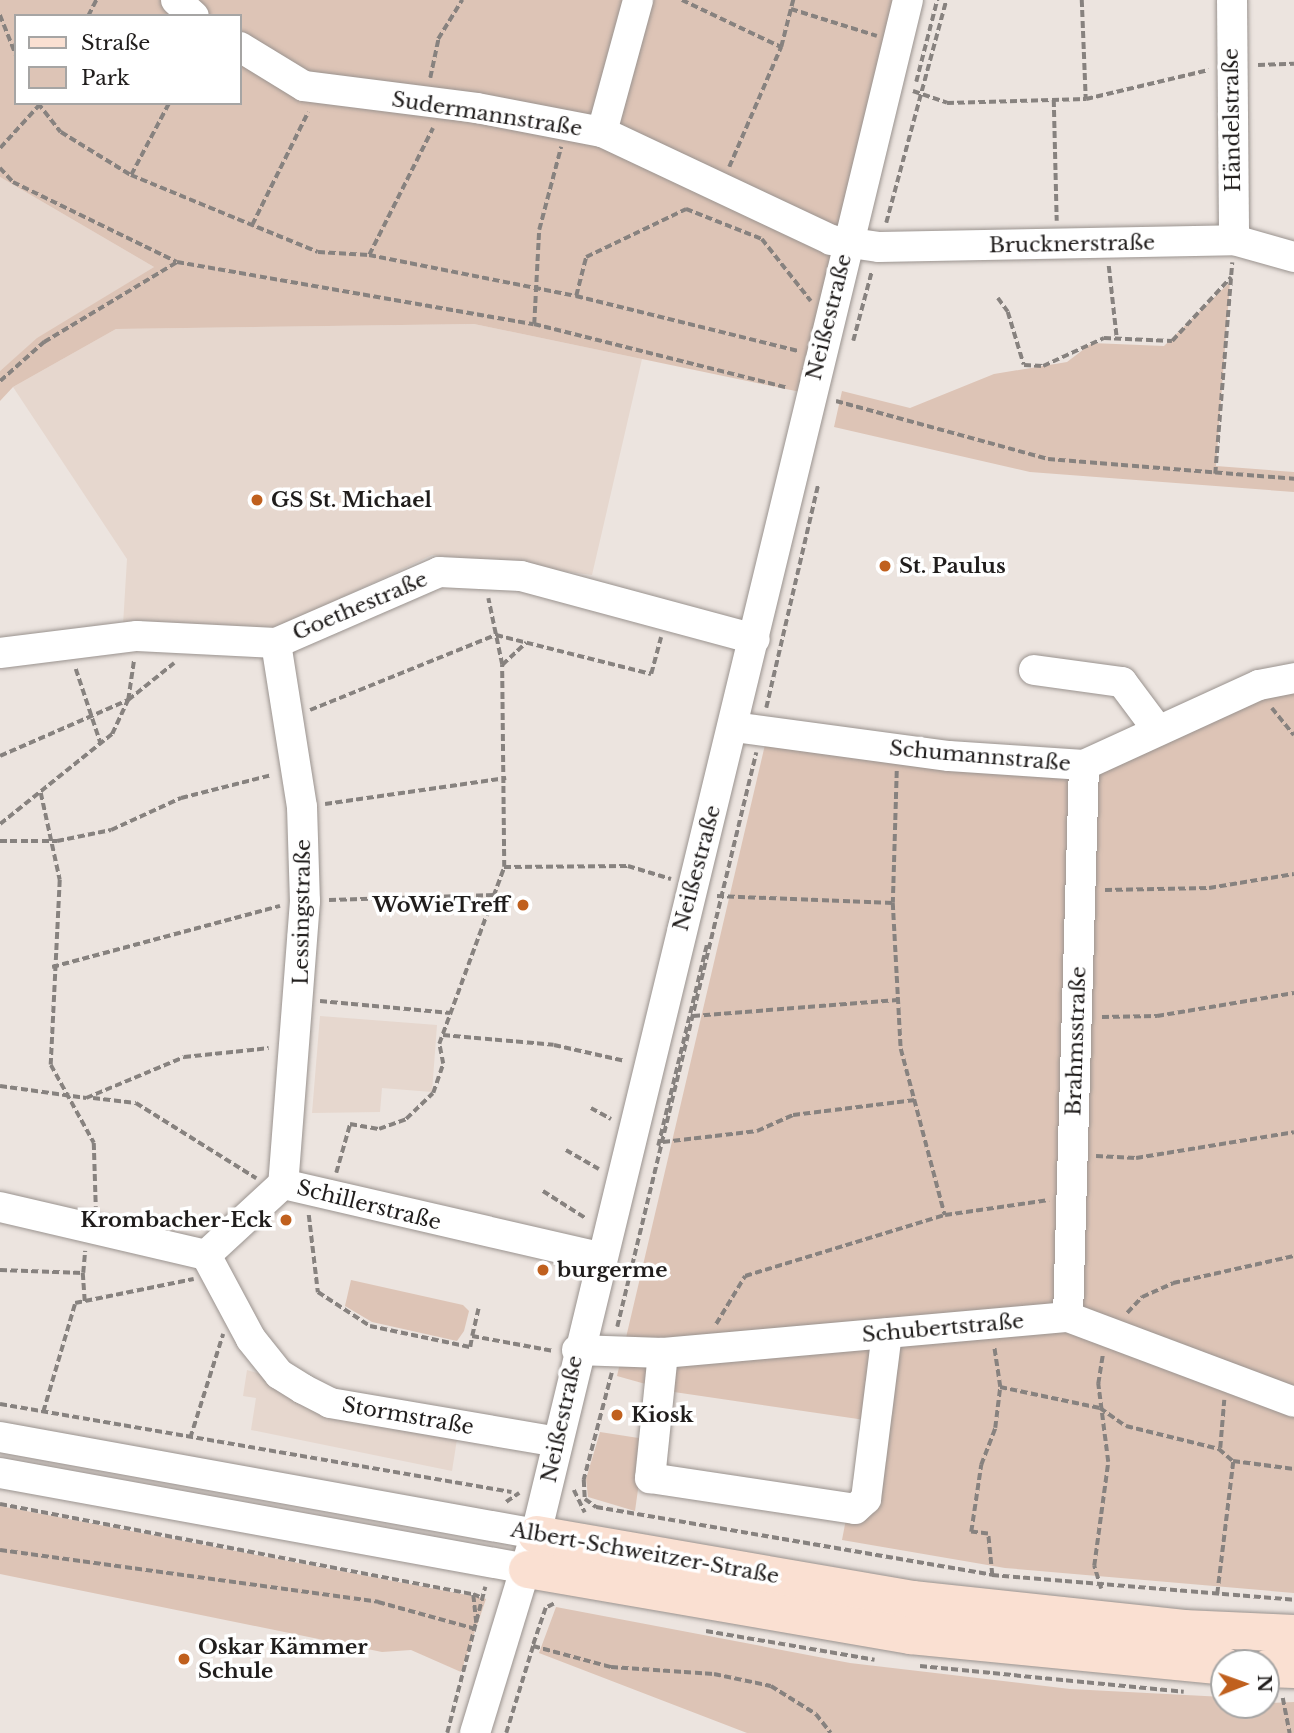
<!DOCTYPE html>
<meta charset="utf-8">
<style>
body{margin:0}
#map{position:relative;width:1294px;height:1733px;overflow:hidden;background:#ece4df;font-family:"Libre Baskerville",serif}
div>[style]{position:absolute}
[style*='--x']{left:calc(var(--x)*1px);top:calc(var(--y)*1px);width:calc(var(--w)*1px);rotate:calc(var(--a)*1deg)}
.built>*{inset:0;background:#e6d7ce}
.green>*{inset:0;background:#ddc4b6}
.path>*{height:3.5px;margin-top:-1.75px;transform-origin:0;background:repeating-linear-gradient(90deg,#87827f 0 7px,transparent 0 10.5px)}
.roads{filter:drop-shadow(0 0 2px #9a938f) drop-shadow(0 0 2px #9a938f)}
.minor>*{height:30px;margin:-15px;padding:0 15px;transform-origin:15px;border-radius:15px;background:#fff}
.major>*{height:37px;margin:-18.5px;padding:0 18.5px;transform-origin:18.5px;border-radius:18.5px;background:#fae0d2}
.dots>*{width:19px;height:19px;translate:-50% -50%;box-sizing:border-box;border:4px solid #fff;border-radius:50%}
span{translate:-50% -50%;white-space:nowrap;text-align:center;line-height:1.15;-webkit-text-stroke:7px #fff;paint-order:stroke}
.street-label{font-size:21px;color:#201d1c}
.poi-label{font-size:21px;color:#201d1c;font-weight:700}
.left{translate:0 -50%;text-align:left}
.right{translate:-100% -50%;text-align:right}
.legend{position:absolute;left:14px;top:14px;width:228px;height:91px;box-sizing:border-box;background:#fff;border:2px solid #a6a5a4;margin:0;padding:9px 12px;list-style:none;font-size:21px;color:#201d1c}
.legend li{display:flex;align-items:center;gap:14px;height:35px}
.legend b{width:35px;border:2px solid #a6a5a4}
.north{position:absolute;left:1210px;top:1649px;width:70px;height:70px;box-sizing:border-box;background:#fff;border:2px solid #a6a5a4;border-radius:50%;rotate:89deg;font-size:19px;font-weight:700;line-height:28px;text-align:center;color:#201d1c}
.north::after{content:'';display:block;margin:auto;width:24px;height:32px;background:#c0601e;clip-path:polygon(50% 0,100% 100%,50% 72%,0 100%)}
</style>
<div id="map">
<div class="built">
<i style="clip-path:polygon(0 177px,154px 267px,37px 339px,0 371px)"></i>
<i style="clip-path:polygon(474px 324px,642px 359px,592px 575px,432px 555px,271px 631px,123px 625px,127px 559px,13px 387px,116px 329px)"></i>
<i style="clip-path:polygon(320px 1016px,437px 1025px,432px 1092px,382px 1088px,380px 1112px,312px 1113px)"></i>
<i style="clip-path:polygon(247px 1370px,458px 1433px,452px 1471px,251px 1430px,256px 1398px,243px 1396px)"></i>
</div>
<div class="green">
<i style="clip-path:polygon(evenodd,0 0,908px 0,810px 394px,474px 324px,116px 329px,13px 387px,0 401px,0 371px,37px 338px,154px 267px,0 177px,0 0,16px 16px,240px 16px,240px 103px,16px 103px,16px 16px)"></i>
<i style="clip-path:polygon(1230px 282px,1216px 466px,1294px 472px,1294px 492px,1030px 472px,834px 427px,842px 391px,910px 408px,994px 374px,1067px 362px,1092px 343px,1164px 346px)"></i>
<i style="clip-path:polygon(1294px 678px,1294px 1593px,1005px 1568px,842px 1540px,865px 1420px,674px 1392px,617px 1376px,768px 732px,1084px 765px)"></i>
<i style="clip-path:polygon(351px 1280px,463px 1305px,469px 1311px,464px 1331px,457px 1341px,372px 1322px,345px 1306px)"></i>
<i style="clip-path:polygon(600px 1432px,645px 1439px,635px 1511px,588px 1497px,586px 1479px)"></i>
<i style="clip-path:polygon(0 1506px,483px 1598px,486px 1599px,461px 1672px,411px 1650px,382px 1652px,0 1574px)"></i>
<i style="clip-path:polygon(556px 1607px,850px 1663px,1070px 1689px,1224px 1697px,1224px 1705px,1294px 1702px,1294px 1733px,747px 1733px,539px 1653px)"></i>
</div>
<div class="path">
<i style="--x:682;--y:0;--w:110;--a:25.4"></i>
<i style="--x:1082;--y:0;--w:99;--a:87.7"></i>
<i style="--x:791;--y:9;--w:90;--a:17.4"></i>
<i style="--x:0;--y:15;--w:43;--a:68.2"></i>
<i style="--x:88;--y:16;--w:18;--a:-63"></i>
<i style="--x:1258;--y:65;--w:36;--a:-2"></i>
<i style="--x:430;--y:78;--w:40;--a:-78"></i>
<i style="--x:438;--y:39;--w:46;--a:-58.4"></i>
<i style="--x:916;--y:82;--w:85;--a:-75.6"></i>
<i style="--x:913;--y:91;--w:36;--a:19"></i>
<i style="--x:947;--y:103;--w:139;--a:-1.6"></i>
<i style="--x:1086;--y:99;--w:126;--a:-13.3"></i>
<i style="--x:1054;--y:100;--w:121;--a:88.6"></i>
<i style="--x:38;--y:103;--w:37;--a:52"></i>
<i style="--x:61;--y:132;--w:82;--a:31.6"></i>
<i style="--x:131;--y:175;--w:202;--a:22.4"></i>
<i style="--x:318;--y:252;--w:51;--a:3.4"></i>
<i style="--x:369;--y:255;--w:211;--a:11.2"></i>
<i style="--x:576;--y:296;--w:229;--a:13.9"></i>
<i style="--x:0;--y:148;--w:61;--a:-47.7"></i>
<i style="--x:729;--y:167;--w:131;--a:-66.6"></i>
<i style="--x:781;--y:47;--w:49;--a:-75.7"></i>
<i style="--x:0;--y:168;--w:19;--a:47"></i>
<i style="--x:13;--y:182;--w:182;--a:26"></i>
<i style="--x:177;--y:262;--w:362;--a:9.9"></i>
<i style="--x:534;--y:324;--w:262;--a:14.1"></i>
<i style="--x:131;--y:175;--w:81;--a:-62.2"></i>
<i style="--x:886;--y:223;--w:231;--a:-74.9"></i>
<i style="--x:252;--y:225;--w:126;--a:-63.6"></i>
<i style="--x:369;--y:255;--w:142;--a:-63.3"></i>
<i style="--x:1109;--y:266;--w:72;--a:83.7"></i>
<i style="--x:576;--y:296;--w:40;--a:-75.6"></i>
<i style="--x:586;--y:257;--w:111;--a:-25.6"></i>
<i style="--x:686;--y:209;--w:82;--a:21.5"></i>
<i style="--x:762;--y:239;--w:79;--a:51.7"></i>
<i style="--x:998;--y:298;--w:17;--a:54"></i>
<i style="--x:1008;--y:312;--w:55;--a:73.2"></i>
<i style="--x:1024;--y:365;--w:19;--a:3"></i>
<i style="--x:1043;--y:366;--w:67;--a:-24.7"></i>
<i style="--x:1104;--y:338;--w:68;--a:2.5"></i>
<i style="--x:1172;--y:341;--w:87;--a:-47.3"></i>
<i style="--x:534;--y:324;--w:94;--a:-87"></i>
<i style="--x:539;--y:230;--w:86;--a:-75.2"></i>
<i style="--x:853;--y:341;--w:73;--a:-75"></i>
<i style="--x:0;--y:381;--w:59;--a:-41.6"></i>
<i style="--x:44;--y:342;--w:155;--a:-31"></i>
<i style="--x:836;--y:401;--w:220;--a:15.3"></i>
<i style="--x:1048;--y:459;--w:247;--a:4.6"></i>
<i style="--x:1215;--y:474;--w:212;--a:-85.4"></i>
<i style="--x:502;--y:665;--w:33;--a:-43"></i>
<i style="--x:76;--y:669;--w:79;--a:71.6"></i>
<i style="--x:766;--y:708;--w:230;--a:-76.9"></i>
<i style="--x:1272;--y:708;--w:35;--a:51"></i>
<i style="--x:310;--y:710;--w:201;--a:-22"></i>
<i style="--x:496;--y:635;--w:160;--a:14.1"></i>
<i style="--x:651;--y:674;--w:38;--a:-75"></i>
<i style="--x:0;--y:756;--w:140;--a:-23.6"></i>
<i style="--x:128;--y:700;--w:59;--a:-38.8"></i>
<i style="--x:897;--y:771;--w:132;--a:91.7"></i>
<i style="--x:893;--y:903;--w:146;--a:86.9"></i>
<i style="--x:901;--y:1049;--w:172;--a:75.2"></i>
<i style="--x:41;--y:793;--w:89;--a:77.7"></i>
<i style="--x:60;--y:880;--w:185;--a:92.8"></i>
<i style="--x:51;--y:1065;--w:89;--a:61.1"></i>
<i style="--x:94;--y:1143;--w:64;--a:88.2"></i>
<i style="--x:325;--y:804;--w:183;--a:-8.2"></i>
<i style="--x:0;--y:824;--w:144;--a:-38.8"></i>
<i style="--x:112;--y:734;--w:38;--a:-65"></i>
<i style="--x:128;--y:700;--w:41;--a:-81.7"></i>
<i style="--x:0;--y:841;--w:57;--a:0"></i>
<i style="--x:57;--y:841;--w:55;--a:-11.5"></i>
<i style="--x:111;--y:830;--w:77;--a:-24.6"></i>
<i style="--x:181;--y:798;--w:94;--a:-14.2"></i>
<i style="--x:504;--y:867;--w:124;--a:-0.5"></i>
<i style="--x:628;--y:866;--w:45;--a:16.8"></i>
<i style="--x:1105;--y:890;--w:104;--a:-1.1"></i>
<i style="--x:1209;--y:888;--w:86;--a:-9.4"></i>
<i style="--x:717;--y:896;--w:176;--a:2.3"></i>
<i style="--x:329;--y:900;--w:166;--a:-1.7"></i>
<i style="--x:52;--y:967;--w:236;--a:-15"></i>
<i style="--x:320;--y:1001;--w:131;--a:5.3"></i>
<i style="--x:693;--y:1016;--w:205;--a:-4.5"></i>
<i style="--x:1102;--y:1017;--w:55;--a:-1"></i>
<i style="--x:1157;--y:1016;--w:139;--a:-9.5"></i>
<i style="--x:443;--y:1035;--w:111;--a:5.1"></i>
<i style="--x:554;--y:1045;--w:73;--a:12.7"></i>
<i style="--x:0;--y:1086;--w:87;--a:7.9"></i>
<i style="--x:86;--y:1098;--w:106;--a:-22.7"></i>
<i style="--x:184;--y:1057;--w:85;--a:-6"></i>
<i style="--x:93;--y:1098;--w:43;--a:6.6"></i>
<i style="--x:136;--y:1103;--w:142;--a:32"></i>
<i style="--x:591;--y:1108;--w:23;--a:29"></i>
<i style="--x:663;--y:1142;--w:95;--a:-6.7"></i>
<i style="--x:757;--y:1131;--w:39;--a:-24"></i>
<i style="--x:793;--y:1115;--w:123;--a:-7"></i>
<i style="--x:658;--y:1146;--w:209;--a:-76.4"></i>
<i style="--x:566;--y:1150;--w:38;--a:30"></i>
<i style="--x:1096;--y:1156;--w:40;--a:2.9"></i>
<i style="--x:1136;--y:1158;--w:160;--a:-9.3"></i>
<i style="--x:336;--y:1173;--w:51;--a:-74.1"></i>
<i style="--x:350;--y:1124;--w:29;--a:10"></i>
<i style="--x:379;--y:1129;--w:29;--a:-20"></i>
<i style="--x:406;--y:1119;--w:37;--a:-44"></i>
<i style="--x:433;--y:1093;--w:31;--a:-71"></i>
<i style="--x:443;--y:1064;--w:20;--a:-101"></i>
<i style="--x:439;--y:1044;--w:189;--a:-69.8"></i>
<i style="--x:504;--y:867;--w:202;--a:-90.6"></i>
<i style="--x:502;--y:665;--w:68;--a:-101.8"></i>
<i style="--x:543;--y:1191;--w:52;--a:32.5"></i>
<i style="--x:309;--y:1215;--w:78;--a:83.3"></i>
<i style="--x:318;--y:1292;--w:62;--a:33.2"></i>
<i style="--x:370;--y:1326;--w:102;--a:11.9"></i>
<i style="--x:470;--y:1347;--w:11;--a:-80"></i>
<i style="--x:472;--y:1336;--w:83;--a:10.4"></i>
<i style="--x:0;--y:1270;--w:83;--a:2.1"></i>
<i style="--x:83;--y:1273;--w:22;--a:-85"></i>
<i style="--x:83;--y:1273;--w:29;--a:86"></i>
<i style="--x:1127;--y:1313;--w:22;--a:-47"></i>
<i style="--x:1142;--y:1297;--w:34;--a:-24"></i>
<i style="--x:1173;--y:1283;--w:124;--a:-12.6"></i>
<i style="--x:716;--y:1324;--w:56;--a:-58.9"></i>
<i style="--x:745;--y:1276;--w:209;--a:-17"></i>
<i style="--x:945;--y:1215;--w:105;--a:-8.2"></i>
<i style="--x:617;--y:1327;--w:591;--a:-76.39"></i>
<i style="--x:472;--y:1336;--w:28;--a:-77"></i>
<i style="--x:612;--y:1373;--w:111;--a:104.7"></i>
<i style="--x:584;--y:1480;--w:19;--a:87"></i>
<i style="--x:585;--y:1499;--w:14;--a:36"></i>
<i style="--x:596;--y:1507;--w:402;--a:9.7"></i>
<i style="--x:992;--y:1575;--w:303;--a:4.7"></i>
<i style="--x:1000;--y:1387;--w:102;--a:11.9"></i>
<i style="--x:1100;--y:1408;--w:32;--a:35"></i>
<i style="--x:1126;--y:1426;--w:96;--a:13.9"></i>
<i style="--x:1219;--y:1449;--w:18;--a:41"></i>
<i style="--x:1233;--y:1461;--w:62;--a:7.5"></i>
<i style="--x:0;--y:1404;--w:519;--a:9.77"></i>
<i style="--x:43;--y:1412;--w:114;--a:-73.6"></i>
<i style="--x:75;--y:1303;--w:121;--a:-11.4"></i>
<i style="--x:190;--y:1438;--w:109;--a:-72.4"></i>
<i style="--x:1220;--y:1448;--w:48;--a:-85.2"></i>
<i style="--x:574;--y:1490;--w:25;--a:64"></i>
<i style="--x:506;--y:1502;--w:16;--a:-35"></i>
<i style="--x:0;--y:1504;--w:481;--a:10.8"></i>
<i style="--x:0;--y:1550;--w:382;--a:7.8"></i>
<i style="--x:378;--y:1602;--w:102;--a:15.4"></i>
<i style="--x:992;--y:1575;--w:41;--a:-95.6"></i>
<i style="--x:988;--y:1534;--w:17;--a:-173"></i>
<i style="--x:971;--y:1532;--w:68;--a:-81.5"></i>
<i style="--x:981;--y:1465;--w:40;--a:-69"></i>
<i style="--x:995;--y:1428;--w:41;--a:-83"></i>
<i style="--x:1000;--y:1387;--w:40;--a:-98.5"></i>
<i style="--x:1101;--y:1589;--w:24;--a:-107"></i>
<i style="--x:1094;--y:1566;--w:105;--a:-82.3"></i>
<i style="--x:1108;--y:1462;--w:79;--a:-97.3"></i>
<i style="--x:1098;--y:1384;--w:30;--a:-81"></i>
<i style="--x:1217;--y:1594;--w:134;--a:-83.1"></i>
<i style="--x:554;--y:1604;--w:9;--a:153"></i>
<i style="--x:546;--y:1608;--w:40;--a:108.9"></i>
<i style="--x:533;--y:1646;--w:81;--a:15.1"></i>
<i style="--x:611;--y:1667;--w:103;--a:3.9"></i>
<i style="--x:714;--y:1674;--w:58;--a:11.9"></i>
<i style="--x:771;--y:1686;--w:53;--a:31.9"></i>
<i style="--x:816;--y:1714;--w:24;--a:52"></i>
<i style="--x:476;--y:1623;--w:29;--a:-96"></i>
<i style="--x:473;--y:1594;--w:11;--a:22"></i>
<i style="--x:706;--y:1631;--w:171;--a:9.7"></i>
<i style="--x:920;--y:1666;--w:265;--a:5.6"></i>
<i style="--x:1283;--y:1698;--w:36;--a:79"></i>
<i style="--x:447;--y:1733;--w:151;--a:-75.4"></i>
<i style="--x:506;--y:1733;--w:91;--a:-72.8"></i>
</div>
<div class="roads">
<div class="minor">
<i style="--x:176;--y:0;--w:24;--a:42"></i>
<i style="--x:1232;--y:0;--w:240;--a:89.5"></i>
<i style="--x:240;--y:47;--w:75;--a:31.4"></i>
<i style="--x:304;--y:86;--w:174;--a:7.2"></i>
<i style="--x:477;--y:108;--w:127;--a:10.9"></i>
<i style="--x:602;--y:132;--w:253;--a:25.2"></i>
<i style="--x:831;--y:240;--w:49;--a:8.3"></i>
<i style="--x:879;--y:247;--w:355;--a:-1.1"></i>
<i style="--x:1234;--y:240;--w:62;--a:15.8"></i>
<i style="--x:602;--y:132;--w:137;--a:-74.7"></i>
<i style="--x:276;--y:643;--w:166;--a:81"></i>
<i style="--x:302;--y:807;--w:94;--a:88.2"></i>
<i style="--x:305;--y:901;--w:284;--a:94.4"></i>
<i style="--x:0;--y:653;--w:138;--a:-7.1"></i>
<i style="--x:137;--y:636;--w:139;--a:2.9"></i>
<i style="--x:276;--y:643;--w:178;--a:-23.5"></i>
<i style="--x:439;--y:572;--w:82;--a:2.8"></i>
<i style="--x:521;--y:576;--w:242;--a:15.1"></i>
<i style="--x:1034;--y:670;--w:89;--a:7.8"></i>
<i style="--x:1122;--y:682;--w:59;--a:53.3"></i>
<i style="--x:734;--y:727;--w:217;--a:7.7"></i>
<i style="--x:949;--y:756;--w:135;--a:3.8"></i>
<i style="--x:1084;--y:765;--w:192;--a:-24.6"></i>
<i style="--x:1259;--y:685;--w:36;--a:-11"></i>
<i style="--x:0;--y:1207;--w:212;--a:13.1"></i>
<i style="--x:206;--y:1255;--w:105;--a:-42.7"></i>
<i style="--x:283;--y:1184;--w:325;--a:13"></i>
<i style="--x:206;--y:1255;--w:95;--a:61.8"></i>
<i style="--x:251;--y:1339;--w:45;--a:51.3"></i>
<i style="--x:279;--y:1374;--w:28;--a:32"></i>
<i style="--x:303;--y:1389;--w:30;--a:27"></i>
<i style="--x:330;--y:1403;--w:230;--a:9.7"></i>
<i style="--x:1068;--y:1317;--w:552;--a:-88.34"></i>
<i style="--x:577;--y:1350;--w:86;--a:2"></i>
<i style="--x:663;--y:1353;--w:407;--a:-5.1"></i>
<i style="--x:1068;--y:1317;--w:241;--a:20.6"></i>
<i style="--x:663;--y:1353;--w:126;--a:95.9"></i>
<i style="--x:650;--y:1478;--w:207;--a:8.6"></i>
<i style="--x:855;--y:1509;--w:15;--a:-42"></i>
<i style="--x:866;--y:1499;--w:167;--a:-82.8"></i>
<i style="--x:0;--y:1437;--w:545;--a:10.26"></i>
<i style="--x:0;--y:1473;--w:536;--a:10.32"></i>
<i style="--x:475;--y:1733;--w:208;--a:-73"></i>
<i style="--x:536;--y:1534;--w:1578;--a:-76.37"></i>
</div>
<div class="major">
<i style="--x:536;--y:1534;--w:382;--a:9.8"></i>
<i style="--x:912;--y:1599;--w:273;--a:6.1"></i>
<i style="--x:1183;--y:1628;--w:111;--a:2.6"></i>
<i style="--x:527;--y:1569;--w:389;--a:9.8"></i>
<i style="--x:910;--y:1635;--w:316;--a:5.6"></i>
<i style="--x:1266;--y:1668;--w:28;--a:2"></i>
</div>
</div>
<div class="dots">
<i style="left:257px;top:500px;background:#c0601e"></i>
<i style="left:885px;top:566px;background:#c0601e"></i>
<i style="left:523px;top:905px;background:#c0601e"></i>
<i style="left:286px;top:1220px;background:#c0601e"></i>
<i style="left:543px;top:1270px;background:#c0601e"></i>
<i style="left:617px;top:1415px;background:#c0601e"></i>
<i style="left:184px;top:1659px;background:#c0601e"></i>
</div>
<div class="street-label">
<span style="left:487px;top:114px;rotate:9deg">Sudermannstraße</span>
<span style="left:1232px;top:120px;rotate:-91deg">Händelstraße</span>
<span style="left:1072px;top:244px;rotate:-1deg">Brucknerstraße</span>
<span style="left:829px;top:317px;rotate:-76deg">Neißestraße</span>
<span style="left:360px;top:606px;rotate:-23deg">Goethestraße</span>
<span style="left:980px;top:756px;rotate:5deg">Schumannstraße</span>
<span style="left:697px;top:868px;rotate:-75deg">Neißestraße</span>
<span style="left:302px;top:912px;rotate:-89deg">Lessingstraße</span>
<span style="left:1076px;top:1041px;rotate:-88deg">Brahmsstraße</span>
<span style="left:369px;top:1205px;rotate:14deg">Schillerstraße</span>
<span style="left:943px;top:1328px;rotate:-5deg">Schubertstraße</span>
<span style="left:408px;top:1416px;rotate:10deg">Stormstraße</span>
<span style="left:562px;top:1419px;rotate:-78deg">Neißestraße</span>
<span style="left:645px;top:1553px;rotate:10deg">Albert-Schweitzer-Straße</span>
</div>
<div class="poi-label">
<span class="left" style="left:271px;top:500px">GS St. Michael</span>
<span class="left" style="left:899px;top:566px">St. Paulus</span>
<span class="right" style="left:509px;top:905px">WoWieTreff</span>
<span class="right" style="left:272px;top:1220px">Krombacher-Eck</span>
<span class="left" style="left:557px;top:1270px">burgerme</span>
<span class="left" style="left:631px;top:1415px">Kiosk</span>
<span class="left" style="left:198px;top:1659px">Oskar Kämmer<br>Schule</span>
</div>
<ul class="legend">
<li><b style="height:9px;background:#fae0d2"></b>Straße</li>
<li><b style="height:19px;background:#ddc4b6"></b>Park</li>
</ul>
<div class="north">N</div>
</div>
